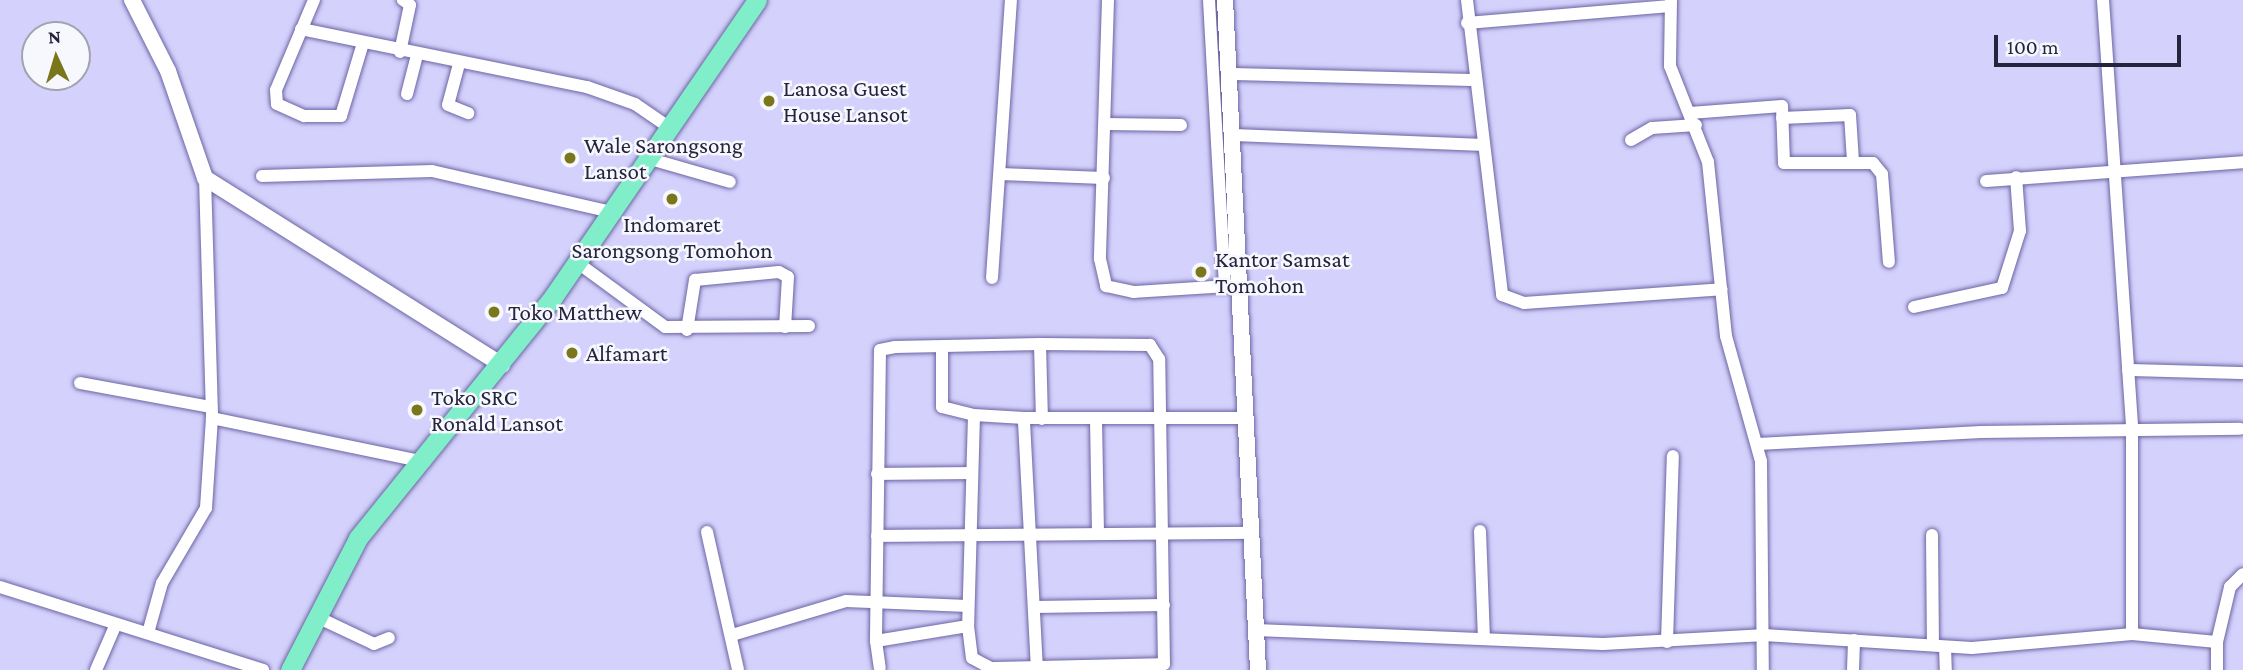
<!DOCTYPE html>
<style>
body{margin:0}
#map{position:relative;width:2243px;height:670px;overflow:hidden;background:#d4d1fc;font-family:"Crimson Pro",serif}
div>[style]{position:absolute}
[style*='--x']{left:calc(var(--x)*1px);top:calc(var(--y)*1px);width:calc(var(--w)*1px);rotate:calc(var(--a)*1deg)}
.roads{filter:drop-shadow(0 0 2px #6c65a4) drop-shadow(0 0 2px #6c65a4)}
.minor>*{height:12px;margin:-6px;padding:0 6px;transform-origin:6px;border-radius:6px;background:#fff}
.tertiary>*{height:16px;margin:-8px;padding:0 8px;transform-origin:8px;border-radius:8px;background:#fff}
.trunk>*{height:19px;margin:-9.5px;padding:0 9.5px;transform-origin:9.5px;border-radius:9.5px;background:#80eec8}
.dots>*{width:19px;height:19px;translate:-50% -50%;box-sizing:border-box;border:4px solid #f7f7fe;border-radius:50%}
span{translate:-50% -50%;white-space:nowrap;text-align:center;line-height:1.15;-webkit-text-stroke:5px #f7f7fe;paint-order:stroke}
.poi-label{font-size:23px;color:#26233d}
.left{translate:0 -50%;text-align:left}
.north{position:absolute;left:21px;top:21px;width:70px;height:70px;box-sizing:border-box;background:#f7f7fe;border:2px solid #a3a2b1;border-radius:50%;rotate:356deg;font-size:19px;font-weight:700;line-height:28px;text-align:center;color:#26233d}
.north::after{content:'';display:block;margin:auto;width:24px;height:32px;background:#79761b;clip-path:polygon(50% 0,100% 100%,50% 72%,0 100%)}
.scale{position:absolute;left:1994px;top:35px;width:187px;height:32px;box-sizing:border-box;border:4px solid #26233d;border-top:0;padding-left:9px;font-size:21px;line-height:24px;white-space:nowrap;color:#26233d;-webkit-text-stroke:5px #f7f7fe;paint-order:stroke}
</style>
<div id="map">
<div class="roads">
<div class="minor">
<i style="--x:314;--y:0;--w:98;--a:112.9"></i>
<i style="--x:276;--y:90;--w:14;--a:86"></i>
<i style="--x:277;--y:104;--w:30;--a:24"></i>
<i style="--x:304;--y:116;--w:37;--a:0"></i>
<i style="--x:341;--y:116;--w:76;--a:-73.2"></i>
<i style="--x:1108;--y:0;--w:259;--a:91.8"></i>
<i style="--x:1100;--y:259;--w:28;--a:77"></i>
<i style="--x:1106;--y:286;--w:29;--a:12"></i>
<i style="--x:1134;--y:292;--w:108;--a:-3.7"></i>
<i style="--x:1209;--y:0;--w:287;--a:86.8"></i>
<i style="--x:1467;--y:0;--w:297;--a:83.2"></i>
<i style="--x:1502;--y:295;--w:23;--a:20"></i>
<i style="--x:1524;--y:303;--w:198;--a:-4"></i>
<i style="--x:1671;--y:0;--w:66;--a:90.9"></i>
<i style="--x:1670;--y:66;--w:103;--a:68.4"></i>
<i style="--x:1708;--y:162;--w:175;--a:84.1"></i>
<i style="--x:1726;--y:336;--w:130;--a:74.4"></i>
<i style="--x:1761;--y:461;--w:209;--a:89.5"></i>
<i style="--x:2103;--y:0;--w:431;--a:86.1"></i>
<i style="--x:2132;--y:430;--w:204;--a:90"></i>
<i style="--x:1467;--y:23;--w:204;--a:-4.8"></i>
<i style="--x:301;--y:29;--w:292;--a:11.5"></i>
<i style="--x:587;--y:87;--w:51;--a:19.5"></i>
<i style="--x:635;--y:104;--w:42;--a:34.4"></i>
<i style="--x:400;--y:52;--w:48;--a:-78"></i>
<i style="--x:410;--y:5;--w:9;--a:-144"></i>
<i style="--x:459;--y:64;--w:42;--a:105"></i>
<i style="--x:448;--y:105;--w:22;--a:22"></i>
<i style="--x:1230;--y:74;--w:245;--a:1.4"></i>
<i style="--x:407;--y:94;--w:40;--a:-75.6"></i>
<i style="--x:1690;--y:113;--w:92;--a:-4.4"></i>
<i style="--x:1782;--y:106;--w:57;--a:88"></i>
<i style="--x:1784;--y:163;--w:89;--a:0"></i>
<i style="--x:1873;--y:163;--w:14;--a:51"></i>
<i style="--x:1882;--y:174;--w:88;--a:85.5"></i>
<i style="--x:1782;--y:118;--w:68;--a:-2.5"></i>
<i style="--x:1850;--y:115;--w:46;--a:86.3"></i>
<i style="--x:1105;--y:124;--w:76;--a:0.8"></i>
<i style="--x:1234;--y:135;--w:250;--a:2.3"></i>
<i style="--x:1631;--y:140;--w:24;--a:-30"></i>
<i style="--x:1652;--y:128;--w:44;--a:-3.9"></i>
<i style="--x:650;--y:159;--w:83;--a:16"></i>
<i style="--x:1000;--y:174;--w:104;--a:2.2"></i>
<i style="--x:262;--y:176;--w:170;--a:-1.7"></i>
<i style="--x:432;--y:171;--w:188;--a:12.9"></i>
<i style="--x:205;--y:178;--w:240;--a:88.3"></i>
<i style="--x:212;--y:418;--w:217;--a:11.7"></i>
<i style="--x:1986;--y:181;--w:258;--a:-4.2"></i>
<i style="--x:578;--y:263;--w:108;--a:36.3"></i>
<i style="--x:665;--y:327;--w:144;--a:-0.4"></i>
<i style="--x:992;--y:278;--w:279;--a:-86.1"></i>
<i style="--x:1914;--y:307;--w:90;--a:-12.2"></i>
<i style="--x:2002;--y:288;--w:60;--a:-72.5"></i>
<i style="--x:2020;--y:231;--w:54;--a:-94.2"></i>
<i style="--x:687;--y:330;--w:51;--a:-80.9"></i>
<i style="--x:695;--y:280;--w:84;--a:-5.4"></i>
<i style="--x:779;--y:272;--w:10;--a:29"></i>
<i style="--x:788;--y:277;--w:50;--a:93.4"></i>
<i style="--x:1040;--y:344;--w:75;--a:88.5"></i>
<i style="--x:942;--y:347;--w:60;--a:90"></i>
<i style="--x:942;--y:407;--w:33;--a:14"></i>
<i style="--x:974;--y:415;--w:211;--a:91.6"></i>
<i style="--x:968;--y:626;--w:32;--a:83"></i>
<i style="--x:972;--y:658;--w:21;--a:28"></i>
<i style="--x:991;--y:668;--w:173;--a:-1.3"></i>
<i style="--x:1164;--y:664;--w:305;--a:-90.9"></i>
<i style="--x:1159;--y:359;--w:17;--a:-123"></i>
<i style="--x:1150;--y:345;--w:110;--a:-179.5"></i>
<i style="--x:1040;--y:344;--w:145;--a:178.8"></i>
<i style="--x:895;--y:347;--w:15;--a:169"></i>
<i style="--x:880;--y:350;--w:291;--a:90.8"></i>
<i style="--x:876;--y:641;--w:93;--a:-9.3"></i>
<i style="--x:2128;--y:370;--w:115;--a:1.5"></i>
<i style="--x:80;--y:383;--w:133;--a:10.4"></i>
<i style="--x:974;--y:415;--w:50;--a:3.4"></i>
<i style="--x:1096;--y:419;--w:115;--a:89"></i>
<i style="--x:1758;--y:444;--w:223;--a:-3.1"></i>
<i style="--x:1981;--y:432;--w:259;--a:-0.7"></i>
<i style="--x:877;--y:474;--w:91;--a:-0.6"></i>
<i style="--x:1480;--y:531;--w:107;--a:87.9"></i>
<i style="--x:707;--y:532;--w:141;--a:77.3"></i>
<i style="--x:1932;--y:535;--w:110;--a:89.5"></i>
<i style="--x:877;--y:536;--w:376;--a:-0.5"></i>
<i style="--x:0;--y:587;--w:276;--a:17.5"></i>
<i style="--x:1035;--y:607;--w:129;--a:-0.9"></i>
<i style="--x:317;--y:617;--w:63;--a:25.3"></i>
<i style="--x:374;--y:644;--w:16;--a:-22"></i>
<i style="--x:1256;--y:630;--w:347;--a:2.3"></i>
<i style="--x:1603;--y:644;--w:161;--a:-3.2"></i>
<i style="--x:1764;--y:635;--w:208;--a:3.6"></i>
<i style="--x:1972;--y:648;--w:161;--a:-5"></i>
<i style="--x:2132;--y:634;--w:85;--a:5.4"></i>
<i style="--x:2217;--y:642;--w:57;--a:-76.7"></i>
<i style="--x:2230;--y:587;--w:18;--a:-45"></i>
<i style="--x:148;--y:633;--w:52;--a:-74.4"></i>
<i style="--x:162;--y:583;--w:87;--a:-59.6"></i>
<i style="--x:206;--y:508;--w:90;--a:-86.2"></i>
<i style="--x:732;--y:635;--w:119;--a:-16.6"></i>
<i style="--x:846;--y:601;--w:122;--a:2.3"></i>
<i style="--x:876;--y:641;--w:27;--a:82"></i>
<i style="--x:1667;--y:642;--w:186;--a:-88.2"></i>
<i style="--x:1945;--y:647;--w:23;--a:88"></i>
<i style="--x:96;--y:670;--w:50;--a:-66.5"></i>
<i style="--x:1037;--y:670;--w:252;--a:-93"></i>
<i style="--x:1024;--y:418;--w:222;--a:0"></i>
<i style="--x:1853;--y:670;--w:30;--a:-88"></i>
<i style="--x:2217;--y:670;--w:28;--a:-90"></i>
</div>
<div class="tertiary">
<i style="--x:132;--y:0;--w:80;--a:63.1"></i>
<i style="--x:168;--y:71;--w:113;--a:70.9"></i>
<i style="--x:205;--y:178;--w:351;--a:32.2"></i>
<i style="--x:1225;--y:0;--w:671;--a:87.18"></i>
</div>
<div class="trunk">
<i style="--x:290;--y:670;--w:148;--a:-62.7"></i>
<i style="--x:358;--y:538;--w:310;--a:-51"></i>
<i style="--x:553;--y:297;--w:360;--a:-55.5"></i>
</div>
</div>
<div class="dots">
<i style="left:769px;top:101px;background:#79761b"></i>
<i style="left:570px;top:158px;background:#79761b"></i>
<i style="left:672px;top:199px;background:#79761b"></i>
<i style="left:1201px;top:272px;background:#79761b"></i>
<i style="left:494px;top:312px;background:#79761b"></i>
<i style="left:572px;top:353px;background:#79761b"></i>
<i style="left:417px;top:410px;background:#79761b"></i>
</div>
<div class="poi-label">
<span class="left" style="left:783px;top:101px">Lanosa Guest<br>House Lansot</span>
<span class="left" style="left:584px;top:158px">Wale Sarongsong<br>Lansot</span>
<span style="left:672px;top:237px">Indomaret<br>Sarongsong Tomohon</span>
<span class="left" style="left:1215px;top:272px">Kantor Samsat<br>Tomohon</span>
<span class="left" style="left:508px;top:312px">Toko Matthew</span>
<span class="left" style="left:586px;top:353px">Alfamart</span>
<span class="left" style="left:431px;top:410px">Toko SRC<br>Ronald Lansot</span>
</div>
<div class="north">N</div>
<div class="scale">100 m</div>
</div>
